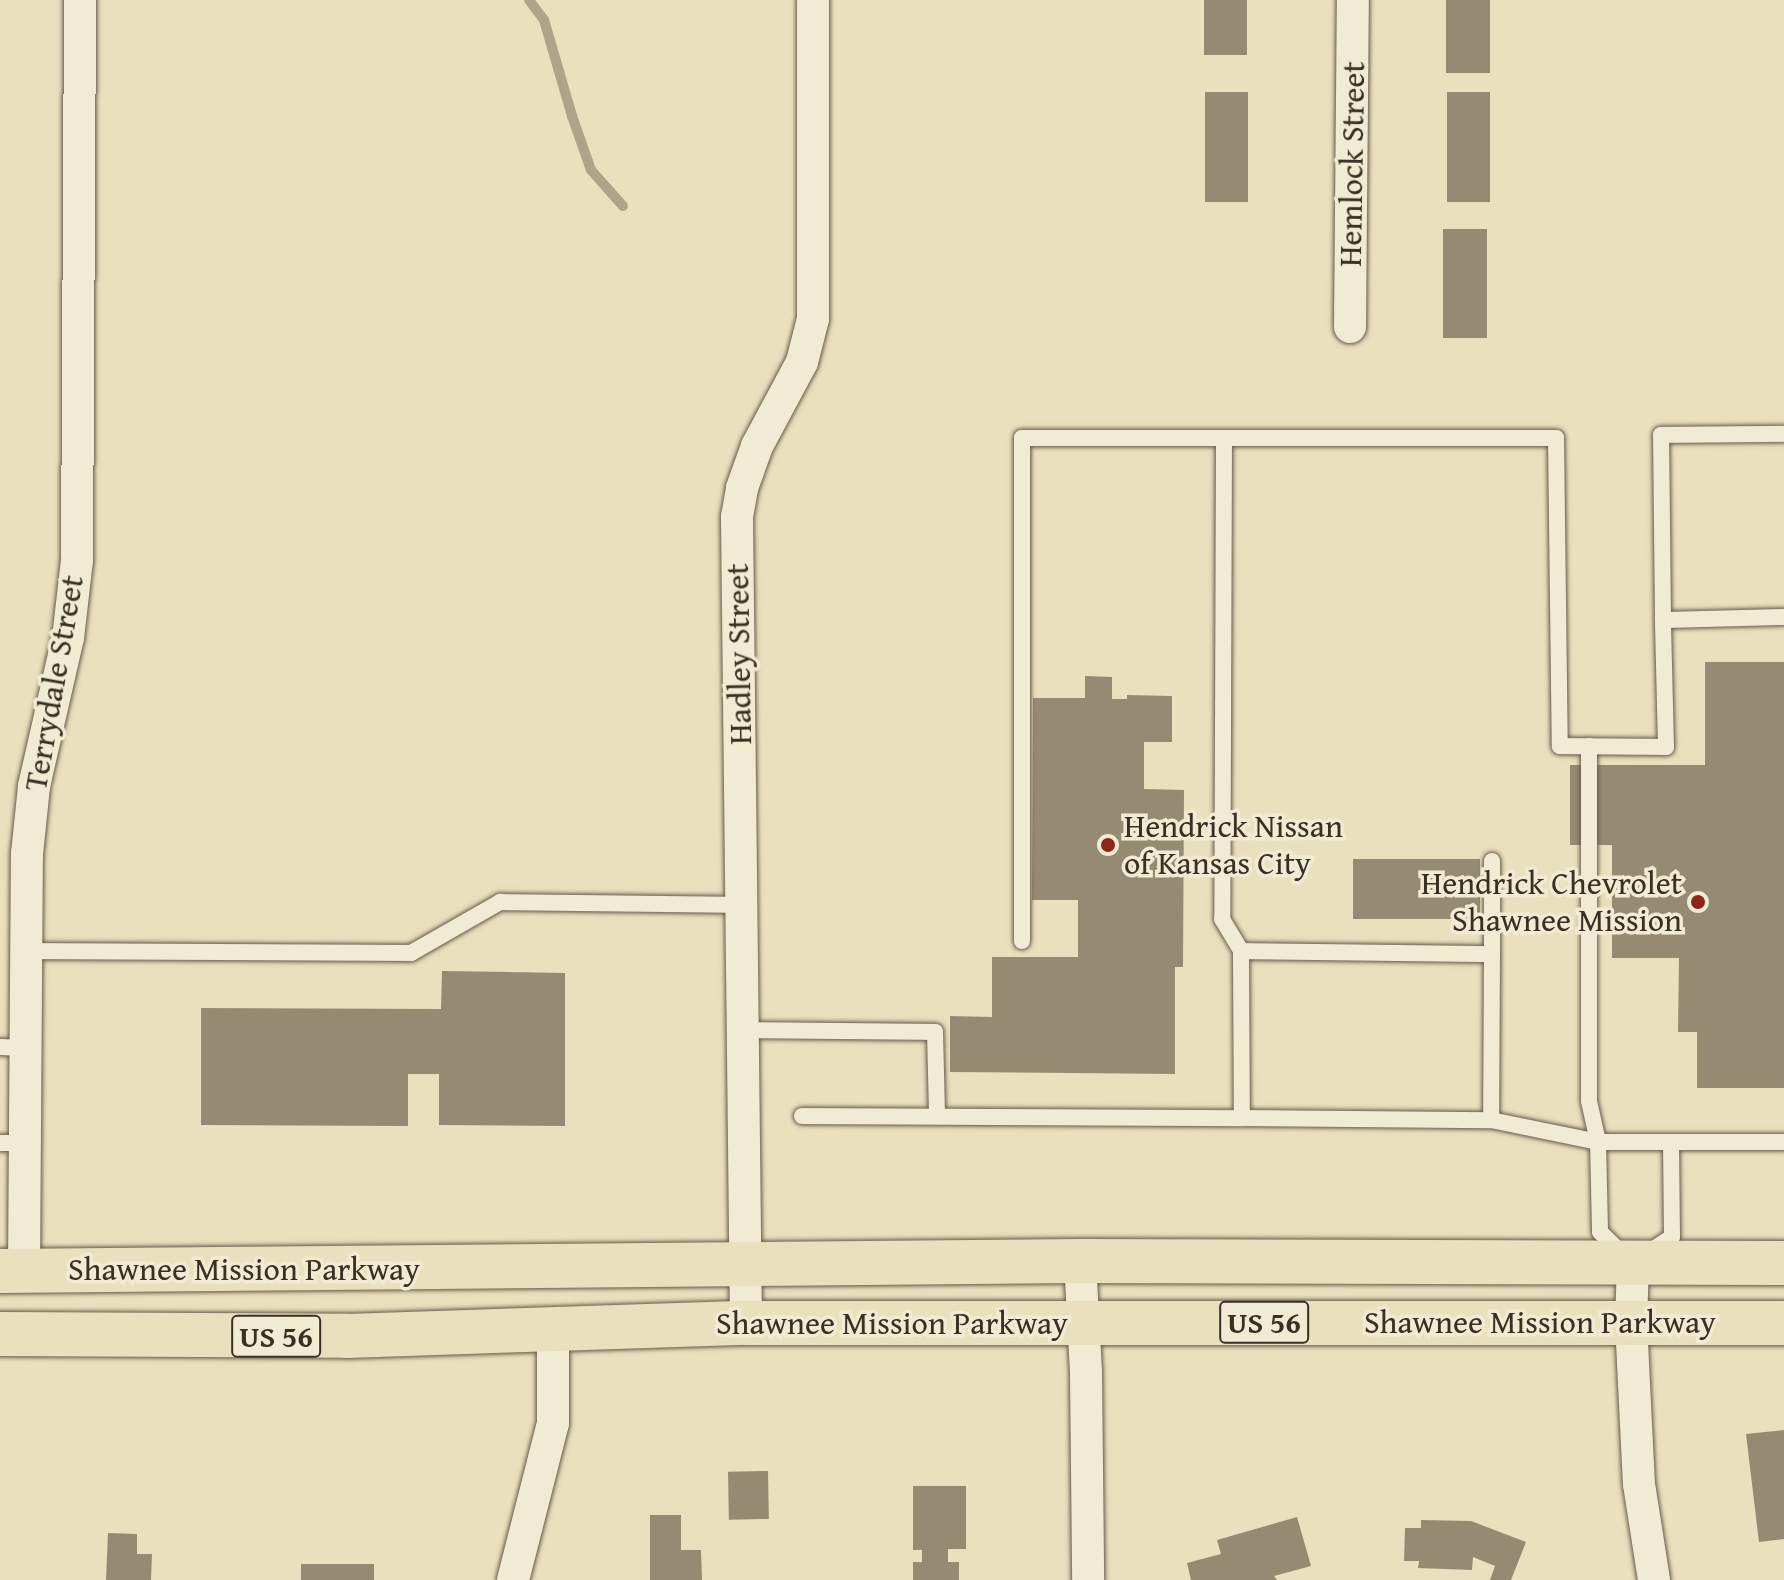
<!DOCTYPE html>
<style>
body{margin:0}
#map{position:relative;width:1784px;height:1580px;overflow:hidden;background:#e9e0bd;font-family:"Gentium Book Plus",serif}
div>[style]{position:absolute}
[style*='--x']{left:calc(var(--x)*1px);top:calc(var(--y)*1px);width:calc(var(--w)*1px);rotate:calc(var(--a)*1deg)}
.stream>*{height:10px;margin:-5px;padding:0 5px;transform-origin:5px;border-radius:5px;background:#aea489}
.building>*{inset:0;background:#958b73;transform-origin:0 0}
.roads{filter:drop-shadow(0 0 2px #665b4a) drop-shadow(0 0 2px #665b4a)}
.lane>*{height:16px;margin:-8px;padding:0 8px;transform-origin:8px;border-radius:8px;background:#f1ebd4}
.street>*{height:32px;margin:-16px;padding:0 16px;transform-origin:16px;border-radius:16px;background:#f1ebd4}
.highway>*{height:44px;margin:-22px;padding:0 22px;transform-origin:22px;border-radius:22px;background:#e9e0bd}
.dots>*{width:22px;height:22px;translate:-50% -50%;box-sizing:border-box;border:4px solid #f1ebd4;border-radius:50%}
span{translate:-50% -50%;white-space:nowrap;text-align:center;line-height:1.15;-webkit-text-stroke:7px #f1ebd4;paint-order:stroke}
.shield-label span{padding:2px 6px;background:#f1ebd4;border:2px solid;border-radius:6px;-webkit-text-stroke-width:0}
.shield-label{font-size:30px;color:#3a2f23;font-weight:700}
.street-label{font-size:32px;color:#3a2f23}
.poi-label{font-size:32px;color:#3a2f23}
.left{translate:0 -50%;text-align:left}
.right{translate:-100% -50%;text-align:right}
</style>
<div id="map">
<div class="stream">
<i style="--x:529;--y:0;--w:25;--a:53"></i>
<i style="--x:544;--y:20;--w:100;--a:73.7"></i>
<i style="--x:572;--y:116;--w:57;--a:70.6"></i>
<i style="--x:591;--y:170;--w:48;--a:48.4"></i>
</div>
<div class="building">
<i style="left:1204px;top:0;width:43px;height:55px"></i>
<i style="left:1446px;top:0;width:44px;height:73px"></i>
<i style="left:1248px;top:92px;width:110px;height:43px;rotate:90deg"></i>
<i style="left:1447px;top:92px;width:43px;height:110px"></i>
<i style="left:1443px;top:229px;width:44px;height:109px"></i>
<i style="clip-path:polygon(1705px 662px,1784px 662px,1784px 1088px,1697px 1088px,1697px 1032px,1678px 1032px,1679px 958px,1612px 958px,1612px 845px,1570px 845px,1570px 765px,1705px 765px)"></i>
<i style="clip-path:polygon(1085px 676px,1112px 677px,1112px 699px,1127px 699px,1127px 695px,1172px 696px,1172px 742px,1144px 742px,1144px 789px,1184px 790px,1183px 967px,1175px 967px,1175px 1074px,950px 1072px,950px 1016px,992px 1017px,992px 957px,1078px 957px,1078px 900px,1032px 900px,1033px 698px,1085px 698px)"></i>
<i style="left:1353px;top:859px;width:127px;height:60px"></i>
<i style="clip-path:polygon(442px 971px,565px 973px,565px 1126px,439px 1125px,439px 1074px,408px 1074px,408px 1126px,201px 1125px,201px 1008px,441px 1009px)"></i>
<i style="clip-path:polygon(1784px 1430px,1784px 1539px,1759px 1542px,1746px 1434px)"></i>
<i style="left:768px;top:1471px;width:48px;height:40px;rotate:89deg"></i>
<i style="clip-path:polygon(913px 1486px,966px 1486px,966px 1549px,948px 1549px,948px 1562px,959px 1562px,959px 1580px,913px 1580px,913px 1562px,922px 1562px,922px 1550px,913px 1550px)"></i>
<i style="clip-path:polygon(650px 1515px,681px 1515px,681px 1550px,701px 1550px,702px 1580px,650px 1580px)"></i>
<i style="clip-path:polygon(1297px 1517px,1311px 1566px,1274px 1576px,1277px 1580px,1191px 1580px,1187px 1563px,1221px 1554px,1217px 1540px)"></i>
<i style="clip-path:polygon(1421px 1520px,1471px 1521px,1526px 1542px,1511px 1580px,1490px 1580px,1495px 1566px,1473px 1557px,1472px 1570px,1418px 1568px,1419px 1561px,1404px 1561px,1405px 1528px,1421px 1528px)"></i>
<i style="clip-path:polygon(108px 1533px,137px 1534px,137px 1554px,152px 1554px,151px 1580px,106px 1580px)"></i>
<i style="left:301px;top:1564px;width:73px;height:16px"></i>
</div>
<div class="roads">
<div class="lane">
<i style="--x:1224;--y:438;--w:481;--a:90.2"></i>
<i style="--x:1222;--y:919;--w:37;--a:59"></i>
<i style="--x:1241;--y:951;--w:167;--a:89.7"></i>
<i style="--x:1242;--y:1118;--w:249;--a:0.5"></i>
<i style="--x:1491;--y:1120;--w:109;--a:11.6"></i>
<i style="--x:1598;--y:1142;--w:186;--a:0"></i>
<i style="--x:1663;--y:620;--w:185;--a:-90.6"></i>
<i style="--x:1661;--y:435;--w:123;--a:-0.5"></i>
<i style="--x:1589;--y:746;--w:355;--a:90"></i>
<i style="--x:1589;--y:1101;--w:42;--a:77.6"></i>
<i style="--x:1598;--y:1142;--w:90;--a:88.7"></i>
<i style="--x:1600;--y:1232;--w:33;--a:44"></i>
<i style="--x:1492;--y:861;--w:93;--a:90"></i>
<i style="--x:1022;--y:941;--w:503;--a:-90"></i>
<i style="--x:1022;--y:438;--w:534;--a:0"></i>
<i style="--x:1556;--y:438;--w:308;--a:89.3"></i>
<i style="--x:1560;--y:746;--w:106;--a:0.5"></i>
<i style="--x:1666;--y:747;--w:127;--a:-91.4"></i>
<i style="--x:1663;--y:620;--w:121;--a:-1.4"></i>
<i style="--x:26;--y:951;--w:385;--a:0.3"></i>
<i style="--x:411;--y:953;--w:103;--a:-29.8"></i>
<i style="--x:500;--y:902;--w:242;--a:0.7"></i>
<i style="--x:1241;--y:951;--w:251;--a:0.7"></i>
<i style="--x:1492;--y:954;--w:166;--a:90.3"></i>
<i style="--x:744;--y:1030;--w:191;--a:0.6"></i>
<i style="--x:935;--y:1032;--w:84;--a:88.6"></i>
<i style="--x:0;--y:1047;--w:26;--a:2"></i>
<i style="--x:802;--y:1116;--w:440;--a:0.3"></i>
<i style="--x:0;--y:1143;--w:26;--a:0"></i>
<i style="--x:1649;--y:1252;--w:27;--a:-33"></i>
<i style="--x:1672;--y:1237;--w:95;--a:-90.6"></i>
</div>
<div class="street">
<i style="--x:1350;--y:327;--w:327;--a:-89.5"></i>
<i style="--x:1080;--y:1261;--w:112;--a:86.9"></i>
<i style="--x:1086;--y:1373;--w:207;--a:89.4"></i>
<i style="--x:1633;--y:1263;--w:59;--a:91.9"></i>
<i style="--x:1631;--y:1322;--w:162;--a:87.2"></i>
<i style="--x:1639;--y:1484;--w:97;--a:81.1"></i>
<i style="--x:24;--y:1271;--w:417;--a:-89.6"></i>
<i style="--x:27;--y:854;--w:68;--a:-84.1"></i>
<i style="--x:34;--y:786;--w:152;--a:-77.1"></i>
<i style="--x:68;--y:638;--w:79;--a:-83.4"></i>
<i style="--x:77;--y:560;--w:560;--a:-89.69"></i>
<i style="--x:746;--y:1323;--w:806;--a:-90.64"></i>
<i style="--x:737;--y:517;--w:29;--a:-80"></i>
<i style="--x:742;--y:488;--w:45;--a:-70.3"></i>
<i style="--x:757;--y:446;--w:95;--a:-61.8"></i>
<i style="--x:802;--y:362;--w:44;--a:-75.7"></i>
<i style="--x:813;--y:319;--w:319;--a:-90"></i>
<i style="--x:513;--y:1580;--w:162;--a:-75.7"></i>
<i style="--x:553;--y:1423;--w:95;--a:-90"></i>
</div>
<div class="highway">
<i style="--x:0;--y:1271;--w:1080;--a:-0.53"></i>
<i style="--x:1080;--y:1261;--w:704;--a:0.16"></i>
<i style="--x:0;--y:1334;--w:347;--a:0.3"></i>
<i style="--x:347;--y:1336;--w:399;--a:-1.9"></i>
<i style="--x:746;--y:1323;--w:1038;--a:0"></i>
</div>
</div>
<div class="dots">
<i style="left:1108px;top:845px;background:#8f2418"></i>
<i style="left:1698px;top:902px;background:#8f2418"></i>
</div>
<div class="shield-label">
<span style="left:1264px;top:1322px">US 56</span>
<span style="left:276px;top:1336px">US 56</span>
</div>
<div class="street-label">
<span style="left:1352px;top:164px;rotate:-89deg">Hemlock Street</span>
<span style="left:739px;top:654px;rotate:-91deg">Hadley Street</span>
<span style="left:54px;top:683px;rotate:-80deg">Terrydale Street</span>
<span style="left:244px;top:1269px">Shawnee Mission Parkway</span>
<span style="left:1540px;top:1322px">Shawnee Mission Parkway</span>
<span style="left:892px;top:1323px">Shawnee Mission Parkway</span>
</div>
<div class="poi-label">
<span class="left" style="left:1124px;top:845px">Hendrick Nissan<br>of Kansas City</span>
<span class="right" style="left:1682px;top:902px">Hendrick Chevrolet<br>Shawnee Mission</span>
</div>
</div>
